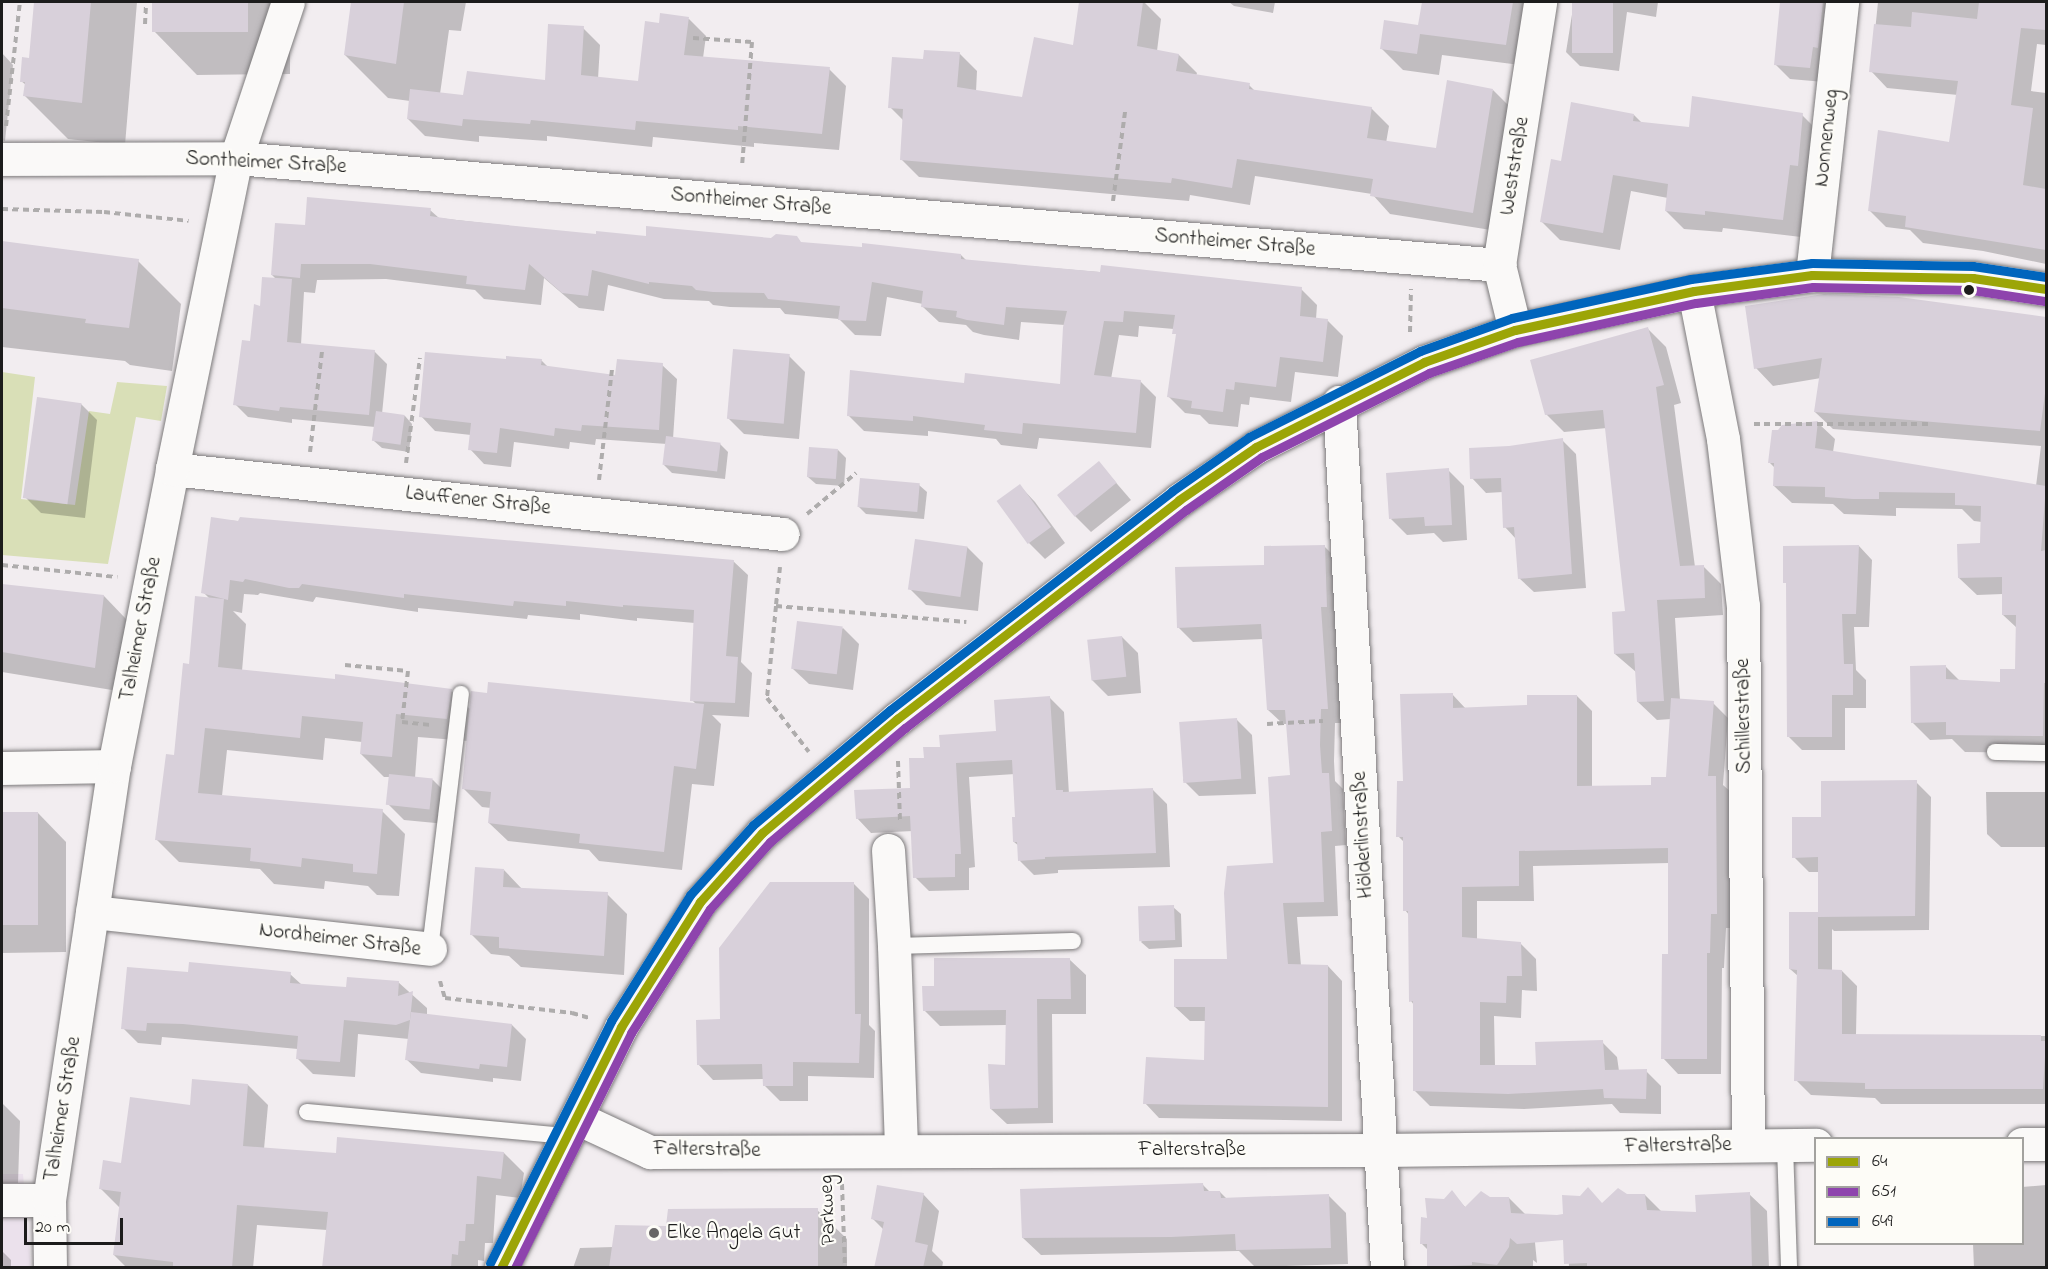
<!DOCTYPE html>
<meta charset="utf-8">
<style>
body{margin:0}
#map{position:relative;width:2048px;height:1269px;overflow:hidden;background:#f2edf0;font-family:"Indie Flower",sans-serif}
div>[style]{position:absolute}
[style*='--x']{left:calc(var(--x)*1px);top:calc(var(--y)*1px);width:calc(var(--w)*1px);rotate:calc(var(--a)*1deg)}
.built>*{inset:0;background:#ebe1ec}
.green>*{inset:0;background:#d9dfb7}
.shadow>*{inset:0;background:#0003}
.building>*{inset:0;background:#d8d0da;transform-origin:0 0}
.path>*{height:4px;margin-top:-2px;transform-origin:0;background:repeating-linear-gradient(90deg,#aeacac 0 6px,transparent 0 10.5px)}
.roads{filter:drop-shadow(0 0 2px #7c7a7b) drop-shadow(0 0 2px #7c7a7b)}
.lane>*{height:16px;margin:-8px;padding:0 8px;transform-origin:8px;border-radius:8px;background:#faf9f8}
.street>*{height:33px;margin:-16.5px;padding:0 16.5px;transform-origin:16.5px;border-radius:16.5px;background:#faf9f8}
.secondary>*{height:33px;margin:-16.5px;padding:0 16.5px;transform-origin:16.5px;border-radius:16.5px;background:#faf9f8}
.bus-1>*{height:9px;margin:-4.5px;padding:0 4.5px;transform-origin:4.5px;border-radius:4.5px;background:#9ca507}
.bus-2>*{height:9px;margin:-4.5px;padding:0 4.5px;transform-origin:4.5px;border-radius:4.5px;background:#8e44ad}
.bus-3>*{height:9px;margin:-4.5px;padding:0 4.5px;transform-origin:4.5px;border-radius:4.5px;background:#0065bd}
.dots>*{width:16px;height:16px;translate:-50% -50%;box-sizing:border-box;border:3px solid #fdfcf7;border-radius:50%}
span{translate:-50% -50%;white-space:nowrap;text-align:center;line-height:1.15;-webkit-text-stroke:4.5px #fdfcf7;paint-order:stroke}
.street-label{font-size:21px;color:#1c1c1c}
.poi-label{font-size:21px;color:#1c1c1c}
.left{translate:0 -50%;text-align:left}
.frame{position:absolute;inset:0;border:3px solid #1c1c1c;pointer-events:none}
.legend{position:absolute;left:1814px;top:1137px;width:210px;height:108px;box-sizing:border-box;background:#fdfcf7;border:2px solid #a3a29f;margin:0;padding:8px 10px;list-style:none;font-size:18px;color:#1c1c1c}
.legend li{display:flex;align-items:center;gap:12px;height:30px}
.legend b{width:30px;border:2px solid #a3a29f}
.scale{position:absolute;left:24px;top:1218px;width:99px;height:27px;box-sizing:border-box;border:3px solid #1c1c1c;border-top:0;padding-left:8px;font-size:18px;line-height:21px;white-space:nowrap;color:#1c1c1c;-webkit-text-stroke:4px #fdfcf7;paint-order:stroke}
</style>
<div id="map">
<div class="built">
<i style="clip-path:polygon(2px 1174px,23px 1174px,31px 1267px,2px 1267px)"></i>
</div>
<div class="green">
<i style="clip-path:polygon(2px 372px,35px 377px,21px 499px,75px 505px,89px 411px,110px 414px,117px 382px,167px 386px,161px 421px,136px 417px,108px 564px,2px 555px)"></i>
</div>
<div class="shadow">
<i style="clip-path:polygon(36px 2px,137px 2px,125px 145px,68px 139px,25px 96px,26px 85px,21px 81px,31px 59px)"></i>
<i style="clip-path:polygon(154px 2px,290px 2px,290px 74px,197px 75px,154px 31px)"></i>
<i style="clip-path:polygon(352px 2px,466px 2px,461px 31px,449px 30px,440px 94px,465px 97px,547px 81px,583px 28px,600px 45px,598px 79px,639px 83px,661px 24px,689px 19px,706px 36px,703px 58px,829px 69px,846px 86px,839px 150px,754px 143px,754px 147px,653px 137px,652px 147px,547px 136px,547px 141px,479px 136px,479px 142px,425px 136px,408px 119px,410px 101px,388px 98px,345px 55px)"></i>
<i style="clip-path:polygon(1081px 2px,1144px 2px,1161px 19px,1157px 51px,1179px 55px,1197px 73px,1196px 76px,1249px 85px,1256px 92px,1371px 108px,1389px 126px,1386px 143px,1437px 150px,1493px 90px,1511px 108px,1491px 230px,1390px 214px,1372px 194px,1255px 176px,1250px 205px,1190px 195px,1189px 201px,919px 177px,901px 159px,904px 121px,890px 107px,925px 61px,959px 53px,977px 71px,976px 92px,1023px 99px,1074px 46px)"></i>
<i style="clip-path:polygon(1229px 2px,1275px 2px,1273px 13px,1234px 6px)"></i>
<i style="clip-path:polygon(1423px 2px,1539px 2px,1527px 66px,1442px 55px,1439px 75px,1403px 70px,1381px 48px,1419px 27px)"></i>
<i style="clip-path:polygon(1574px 2px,1658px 2px,1656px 17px,1627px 12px,1619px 71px,1580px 66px,1566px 52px)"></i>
<i style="clip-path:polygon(1782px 2px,1833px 2px,1824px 82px,1790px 79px,1775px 64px)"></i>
<i style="clip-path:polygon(1878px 2px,2046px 3px,2046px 45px,2037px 44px,2031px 91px,2046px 93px,2046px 264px,1983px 251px,1923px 243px,1910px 230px,1886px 227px,1869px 210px,1950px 144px,1958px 95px,1887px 88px,1871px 71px)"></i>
<i style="clip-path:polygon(2px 53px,13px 65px,5px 141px,2px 140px)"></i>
<i style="clip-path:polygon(1634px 115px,1642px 123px,1690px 128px,1802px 115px,1820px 133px,1801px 237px,1723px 228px,1722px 232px,1684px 229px,1666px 211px,1668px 198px,1631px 191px,1620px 250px,1560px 240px,1542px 222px,1562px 162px)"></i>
<i style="clip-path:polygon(430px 210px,439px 218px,598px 236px,801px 243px,961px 255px,967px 261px,1301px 289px,1317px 305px,1316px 319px,1327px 320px,1343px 336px,1338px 377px,1295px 372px,1291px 402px,1250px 397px,1249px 405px,1241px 404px,1238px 427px,1209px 424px,1200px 415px,1185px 413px,1169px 397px,1177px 336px,1174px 329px,1139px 326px,1138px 337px,1119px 335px,1111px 379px,1140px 381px,1156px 397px,1151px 448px,1039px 438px,1037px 449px,1001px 445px,996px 439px,928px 431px,928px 436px,864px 431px,848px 415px,966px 384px,1061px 385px,1065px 325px,1021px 322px,1019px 340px,984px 335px,973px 332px,966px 325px,939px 322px,923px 307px,923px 304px,887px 297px,881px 336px,855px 335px,839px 319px,785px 314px,780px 308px,730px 307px,713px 305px,709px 301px,664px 299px,608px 285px,604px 311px,579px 308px,544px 278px,541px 305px,484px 299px,475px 290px,386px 279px,317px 280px,315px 293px,304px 292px,301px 345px,374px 351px,387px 364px,382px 414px,405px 416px,412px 424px,409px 452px,382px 448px,374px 441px,375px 427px,292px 419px,292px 423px,248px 417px,235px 404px,261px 308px,276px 279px,272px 275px,306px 227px)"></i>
<i style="clip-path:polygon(2px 244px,138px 261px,181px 304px,172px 371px,130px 365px,125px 361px,2px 347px)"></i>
<i style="clip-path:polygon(1874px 296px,2046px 319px,2046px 753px,1965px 752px,1952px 739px,1930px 740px,1912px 722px,1946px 667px,1960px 681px,2001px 683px,2016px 671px,2017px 628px,2003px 615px,2003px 594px,1977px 595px,1959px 578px,1982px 545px,1982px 522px,1974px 521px,1962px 509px,1896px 508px,1896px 516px,1844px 514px,1833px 504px,1792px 503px,1774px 486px,1775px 468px,1769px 462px,1817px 422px,1835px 439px,1833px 452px,2036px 486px,2041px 446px,1833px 429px,1815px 412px,1821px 378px,1773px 386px,1756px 368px)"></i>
<i style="clip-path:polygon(1648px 329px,1666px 347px,1681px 403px,1674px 405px,1695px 567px,1703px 566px,1721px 584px,1723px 615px,1675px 618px,1680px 700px,1713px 703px,1728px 718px,1723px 785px,1731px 792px,1732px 928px,1726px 928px,1724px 968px,1722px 968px,1721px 1074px,1678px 1074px,1663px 1058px,1670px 955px,1670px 863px,1533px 866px,1534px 901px,1477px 901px,1477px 940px,1520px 943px,1536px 959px,1537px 991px,1522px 990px,1521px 1018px,1494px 1016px,1495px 1066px,1537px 1067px,1602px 1042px,1617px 1057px,1619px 1071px,1646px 1071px,1661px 1086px,1661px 1114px,1620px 1113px,1612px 1104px,1524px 1109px,1430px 1106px,1414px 1090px,1414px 1005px,1411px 1001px,1410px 916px,1405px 910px,1405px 843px,1398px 836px,1404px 783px,1452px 694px,1466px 709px,1529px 707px,1577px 696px,1592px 711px,1592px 787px,1652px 786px,1667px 778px,1671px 719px,1657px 720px,1638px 702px,1636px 672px,1615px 654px,1627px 613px,1607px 428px,1564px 432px,1546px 414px)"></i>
<i style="clip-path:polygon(789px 356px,805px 372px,799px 439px,744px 434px,728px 418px)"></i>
<i style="clip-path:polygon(507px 360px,541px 360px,549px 368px,617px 377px,662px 365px,677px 379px,673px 439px,720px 444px,728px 452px,725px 479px,672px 473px,664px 465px,667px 444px,596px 439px,595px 445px,570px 442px,569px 449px,514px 442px,511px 467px,484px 464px,470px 449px,471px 435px,435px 431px,421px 416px)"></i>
<i style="clip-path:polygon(81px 404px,97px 420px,85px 518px,41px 513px,25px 497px)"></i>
<i style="clip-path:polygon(1562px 440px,1576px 454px,1586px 588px,1534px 592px,1519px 578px,1516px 539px,1505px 527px,1503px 492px,1486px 493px,1472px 478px,1509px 448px)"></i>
<i style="clip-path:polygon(838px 450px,846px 458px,844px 486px,816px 484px,808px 477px)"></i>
<i style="clip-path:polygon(1099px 463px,1131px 500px,1091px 532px,1075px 516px)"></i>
<i style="clip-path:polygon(1448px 470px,1464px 486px,1467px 540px,1443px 542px,1434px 533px,1407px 535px,1391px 519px)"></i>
<i style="clip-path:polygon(919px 485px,927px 492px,924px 519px,866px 514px,858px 506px)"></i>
<i style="clip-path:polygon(1020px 486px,1035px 502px,1065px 543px,1045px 559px,1029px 543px,999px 502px)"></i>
<i style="clip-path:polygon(evenodd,212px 519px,733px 561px,748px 575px,741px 662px,752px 673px,749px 717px,712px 715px,721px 724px,714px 786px,692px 784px,682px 870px,599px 861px,589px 850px,508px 841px,489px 823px,491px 808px,482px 807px,464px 789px,468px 741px,418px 737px,415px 778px,433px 780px,449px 796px,446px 824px,404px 820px,388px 804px,390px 777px,384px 777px,361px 754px,362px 742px,325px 738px,323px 760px,227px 750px,222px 796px,382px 811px,405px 834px,399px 896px,377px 895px,368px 886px,325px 881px,324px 889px,274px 884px,260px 869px,179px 862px,156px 839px,175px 757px,191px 666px,210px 599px,203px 592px,212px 519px,260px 593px,313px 602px,316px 597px,418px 612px,418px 608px,527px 619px,528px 615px,580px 620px,580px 614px,637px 621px,637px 618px,695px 623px,692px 700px,697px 705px,471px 710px,451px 691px,242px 671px,246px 624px,233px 611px,242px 613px,244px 594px,258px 595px,260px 593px)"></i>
<i style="clip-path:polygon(1324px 546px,1339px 561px,1341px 723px,1335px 723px,1334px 761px,1335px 781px,1343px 789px,1346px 845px,1335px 846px,1338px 916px,1297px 917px,1301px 966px,1328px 966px,1342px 981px,1342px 1121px,1159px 1118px,1145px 1103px,1205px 1061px,1206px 1021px,1190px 1021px,1175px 1007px,1228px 960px,1274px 864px,1292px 776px,1288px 724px,1283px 724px,1268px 710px,1263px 639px,1193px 642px,1178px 627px,1265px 567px)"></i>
<i style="clip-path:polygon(1859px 546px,1872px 560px,1869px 627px,1854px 627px,1856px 670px,1866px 680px,1866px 708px,1845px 708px,1845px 750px,1802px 750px,1788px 736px,1788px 585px,1785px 582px)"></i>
<i style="clip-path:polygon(967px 547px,983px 563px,978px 611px,926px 605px,910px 589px)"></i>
<i style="clip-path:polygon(2px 585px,104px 596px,127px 620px,118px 691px,2px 672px)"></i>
<i style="clip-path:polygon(843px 628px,859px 644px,853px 690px,809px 684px,792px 668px)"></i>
<i style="clip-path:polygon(1122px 637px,1138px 653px,1141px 693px,1108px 696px,1092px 680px)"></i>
<i style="clip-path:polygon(1050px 698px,1064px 712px,1069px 794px,1153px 790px,1167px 804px,1170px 867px,1058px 870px,1058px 873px,1034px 875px,1020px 861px,1019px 846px,1014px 842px,1017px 819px,1015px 774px,969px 777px,975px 867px,969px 868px,969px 890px,929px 891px,915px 877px,913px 831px,871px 833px,857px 818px,912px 789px,925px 759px,941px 748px,998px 732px)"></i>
<i style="clip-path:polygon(1236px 719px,1252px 735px,1256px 794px,1199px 796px,1183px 780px)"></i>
<i style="clip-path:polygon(1916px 782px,1931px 797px,1929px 930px,1834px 931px,1832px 929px,1832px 971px,1842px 971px,1857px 986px,1856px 1035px,2046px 1036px,2046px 1104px,1881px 1104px,1875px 1098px,1811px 1095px,1796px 1080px,1798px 976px,1790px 969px,1790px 913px,1819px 916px,1820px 872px,1809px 872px,1794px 857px,1822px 818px)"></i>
<i style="clip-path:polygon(1986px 792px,2046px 792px,2046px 847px,2001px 847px,1987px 834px)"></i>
<i style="clip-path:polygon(38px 813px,66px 842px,66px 952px,2px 953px,2px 814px)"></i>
<i style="clip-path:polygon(504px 870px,522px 889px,607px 894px,627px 914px,624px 975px,521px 967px,509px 956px,491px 954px,471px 934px)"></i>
<i style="clip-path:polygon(853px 883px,869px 899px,869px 1025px,875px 1031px,874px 1078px,808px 1076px,808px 1101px,780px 1101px,764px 1085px,764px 1079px,713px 1080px,698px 1064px,722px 1021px)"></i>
<i style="clip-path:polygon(1173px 907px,1181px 914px,1182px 947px,1149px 949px,1141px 942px)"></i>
<i style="clip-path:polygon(1070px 960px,1086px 975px,1086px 1014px,1052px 1014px,1053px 1123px,1007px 1124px,991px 1109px,1007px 1066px,1007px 1025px,940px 1026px,924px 1010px,935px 987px)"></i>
<i style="clip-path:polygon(189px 973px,290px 974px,302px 985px,348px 988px,398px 982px,427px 1008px,427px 1015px,512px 1025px,526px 1039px,521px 1081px,493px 1078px,493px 1082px,421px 1073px,406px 1059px,409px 1039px,358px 1034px,355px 1077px,313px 1074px,298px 1059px,298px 1049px,162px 1037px,161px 1045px,138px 1043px,123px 1028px)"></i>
<i style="clip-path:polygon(248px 1085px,268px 1105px,264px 1149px,337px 1154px,504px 1153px,524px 1173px,520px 1198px,496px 1195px,493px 1243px,485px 1243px,484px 1261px,478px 1260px,478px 1268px,323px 1268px,327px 1230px,257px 1225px,253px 1268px,127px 1268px,114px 1255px,120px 1208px,100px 1188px,122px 1165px,191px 1106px)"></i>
<i style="clip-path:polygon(2px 1103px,20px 1121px,18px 1183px,2px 1183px)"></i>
<i style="clip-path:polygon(1203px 1185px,1210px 1192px,1220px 1192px,1227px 1199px,1328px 1195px,1346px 1213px,1348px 1264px,1255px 1267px,1239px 1251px,1041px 1255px,1023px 1238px)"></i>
<i style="clip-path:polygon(2046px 1185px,2046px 1268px,1974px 1268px,1973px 1244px,2022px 1244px,2022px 1187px)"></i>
<i style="clip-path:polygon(1452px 1193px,1466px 1208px,1490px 1198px,1509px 1198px,1533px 1222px,1537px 1263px,1533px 1260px,1533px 1268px,1430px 1268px,1429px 1251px,1421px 1243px,1428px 1219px)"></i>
<i style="clip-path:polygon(923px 1194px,939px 1211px,932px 1251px,943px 1262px,942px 1268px,876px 1268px,884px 1230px,873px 1219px)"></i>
<i style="clip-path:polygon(1749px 1194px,1767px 1211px,1769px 1268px,1569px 1268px,1567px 1196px,1603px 1204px,1626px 1195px,1645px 1195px,1662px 1212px,1697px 1214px)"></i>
<i style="clip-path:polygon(817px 1210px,847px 1239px,847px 1268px,573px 1268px,580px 1248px,613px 1247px,667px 1227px)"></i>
<i style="clip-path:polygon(2px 1251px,11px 1260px,11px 1268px,2px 1268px)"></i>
</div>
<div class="building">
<i style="clip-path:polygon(34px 2px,91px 2px,82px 103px,23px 96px,25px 82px,20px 82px,22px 57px,29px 58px)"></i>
<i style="left:152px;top:2px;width:96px;height:30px"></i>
<i style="clip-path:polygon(351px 2px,404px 2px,396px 64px,344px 55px)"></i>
<i style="clip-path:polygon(1079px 2px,1143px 2px,1137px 46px,1179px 54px,1176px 71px,1250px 83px,1249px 89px,1372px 107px,1367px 138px,1436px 148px,1447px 80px,1493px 89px,1473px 213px,1370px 196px,1373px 179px,1237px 159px,1232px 188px,1172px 178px,1171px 183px,900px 160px,903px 109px,888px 108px,892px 57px,923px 59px,924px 50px,960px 52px,957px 87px,1022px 97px,1034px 37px,1073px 45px)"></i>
<i style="clip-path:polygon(1422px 2px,1513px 2px,1506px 45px,1420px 34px,1417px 54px,1380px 49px,1384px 20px,1418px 25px)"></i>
<i style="left:1572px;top:2px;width:41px;height:51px"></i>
<i style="clip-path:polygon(1780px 2px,1823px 2px,1818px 48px,1813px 47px,1810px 68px,1774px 65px)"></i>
<i style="clip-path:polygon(1979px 2px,2046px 2px,2046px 30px,2021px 28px,2011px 105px,2033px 108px,2023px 185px,2046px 189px,2046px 250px,1905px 227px,1906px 216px,1868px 211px,1878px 130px,1949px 142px,1958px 81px,1869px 72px,1874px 24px,1911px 27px,1912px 12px,1977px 19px)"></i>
<i style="clip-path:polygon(660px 13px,689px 17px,684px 55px,830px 67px,822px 134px,738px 126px,738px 130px,636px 121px,635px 130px,531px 120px,530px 124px,463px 119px,462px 126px,407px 119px,410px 89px,463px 95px,467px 71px,545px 80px,548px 24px,584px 26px,581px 75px,638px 81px,645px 21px,659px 23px)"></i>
<i style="clip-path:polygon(1692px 96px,1803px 113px,1798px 166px,1790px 165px,1783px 220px,1705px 211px,1705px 215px,1665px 211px,1668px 184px,1613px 175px,1603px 233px,1540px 222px,1551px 159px,1561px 161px,1571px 102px,1634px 114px,1633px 121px,1689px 127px)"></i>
<i style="clip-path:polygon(307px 197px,431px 208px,430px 216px,457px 220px,596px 234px,596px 231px,646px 236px,646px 226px,771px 238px,776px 234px,797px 236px,801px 242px,862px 247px,862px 243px,961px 254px,961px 259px,1100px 272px,1101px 265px,1302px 287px,1300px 316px,1328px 319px,1323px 362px,1280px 357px,1276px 387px,1235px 382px,1234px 390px,1226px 389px,1223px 412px,1191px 408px,1192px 401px,1167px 397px,1176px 334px,1172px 334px,1175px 315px,1124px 311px,1123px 322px,1104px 321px,1094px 375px,1141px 380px,1136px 433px,1023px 423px,1022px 434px,984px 430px,985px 425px,913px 416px,913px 421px,847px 416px,850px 370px,964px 383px,965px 373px,1060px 384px,1063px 327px,1067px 311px,1006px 307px,1004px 325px,967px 320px,956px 317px,957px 311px,921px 307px,923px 291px,872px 282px,866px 321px,838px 320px,840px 306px,768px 299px,764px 293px,713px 292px,696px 290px,692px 286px,649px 282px,649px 284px,592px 270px,588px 296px,562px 293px,529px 264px,525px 290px,466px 284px,467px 276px,370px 264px,301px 264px,300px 278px,271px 275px,275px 223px,305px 225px)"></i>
<i style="clip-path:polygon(2px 241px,139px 259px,129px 328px,85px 323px,86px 319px,2px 308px)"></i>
<i style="clip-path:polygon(262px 277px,292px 279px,287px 342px,375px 350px,369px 415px,280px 407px,279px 411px,233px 405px,242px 340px,250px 341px,254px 304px,260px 306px)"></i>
<i style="clip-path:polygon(1824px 294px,1899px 297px,2046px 317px,2046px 386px,2040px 431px,1814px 412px,1822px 358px,1754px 369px,1745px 306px)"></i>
<i style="clip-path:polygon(1648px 327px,1664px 385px,1656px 387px,1680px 566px,1704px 565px,1705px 598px,1657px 600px,1664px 701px,1637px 702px,1634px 653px,1614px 654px,1612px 612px,1625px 611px,1603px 410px,1545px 415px,1530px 360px)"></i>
<i style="left:733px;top:349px;width:57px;height:70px;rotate:5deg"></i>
<i style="clip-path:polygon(425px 352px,506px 359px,506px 356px,542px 359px,541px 365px,615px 375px,617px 359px,663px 363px,659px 430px,582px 425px,581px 431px,555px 428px,554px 436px,500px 428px,497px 453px,468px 450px,471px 423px,419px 417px)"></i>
<i style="left:37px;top:397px;width:45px;height:102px;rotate:8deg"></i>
<i style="left:376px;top:411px;width:29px;height:30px;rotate:8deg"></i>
<i style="clip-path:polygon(1818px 421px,1815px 448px,2046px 486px,2041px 551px,2046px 550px,2046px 683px,2044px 683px,2043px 736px,1946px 735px,1946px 722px,1911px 723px,1910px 666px,1946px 665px,1946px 679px,2000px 682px,2000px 669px,2015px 669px,2016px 615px,2002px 615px,2002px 577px,1958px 578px,1957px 544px,1980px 543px,1981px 506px,1955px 505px,1955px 493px,1879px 492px,1879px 499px,1853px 499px,1825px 497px,1825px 487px,1773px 486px,1774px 463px,1768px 463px,1772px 430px,1778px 430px,1782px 425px)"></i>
<i style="left:666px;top:436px;width:55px;height:29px;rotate:7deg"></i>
<i style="clip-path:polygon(1563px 438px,1572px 574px,1518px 579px,1514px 527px,1503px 528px,1501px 478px,1470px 479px,1469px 448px,1509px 446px)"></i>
<i style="left:809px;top:447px;width:29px;height:30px;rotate:4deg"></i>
<i style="left:1099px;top:461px;width:28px;height:54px;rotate:51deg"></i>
<i style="clip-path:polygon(1449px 468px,1452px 525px,1425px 526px,1424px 517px,1389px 519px,1386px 473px)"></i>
<i style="left:860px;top:478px;width:60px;height:29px;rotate:5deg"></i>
<i style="left:1020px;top:484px;width:53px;height:29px;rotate:54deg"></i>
<i style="clip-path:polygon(211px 517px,238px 521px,240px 517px,734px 560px,726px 656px,738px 657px,735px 703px,690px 701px,694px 610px,623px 605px,623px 607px,566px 601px,566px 606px,514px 601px,513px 606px,404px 594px,404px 598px,302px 584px,299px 588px,289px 588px,245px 579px,243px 582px,230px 580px,228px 600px,201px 593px)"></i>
<i style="left:915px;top:539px;width:53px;height:51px;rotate:8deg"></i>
<i style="clip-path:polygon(1325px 545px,1327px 607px,1321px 607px,1328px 709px,1321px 709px,1320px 745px,1322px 773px,1329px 773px,1332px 831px,1321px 832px,1324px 902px,1283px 903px,1288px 964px,1328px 965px,1328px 1107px,1143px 1104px,1146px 1057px,1204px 1060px,1205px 1007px,1174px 1007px,1174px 959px,1227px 959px,1224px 893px,1227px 866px,1273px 863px,1268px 777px,1290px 775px,1285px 710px,1267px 710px,1261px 624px,1177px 628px,1175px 567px,1264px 565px,1264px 546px)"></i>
<i style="clip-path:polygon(1859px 545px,1856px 614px,1842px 614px,1844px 664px,1853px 664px,1853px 695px,1832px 695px,1832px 737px,1787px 737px,1786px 583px,1783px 583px,1783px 546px)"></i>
<i style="clip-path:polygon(2px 584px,104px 595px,95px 668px,2px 652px)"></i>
<i style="clip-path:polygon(195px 596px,224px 599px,218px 667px,335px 679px,335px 674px,452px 689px,447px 719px,396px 714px,392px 757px,360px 754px,363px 722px,302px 716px,300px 738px,205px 728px,198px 793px,383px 809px,377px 874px,353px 872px,353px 864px,302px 858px,301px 867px,250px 861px,251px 848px,155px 840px,166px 754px,174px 755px,183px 663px,189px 664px)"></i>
<i style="left:797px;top:621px;width:46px;height:48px;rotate:7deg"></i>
<i style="left:1122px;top:636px;width:41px;height:35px;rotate:84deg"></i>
<i style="clip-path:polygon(488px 682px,704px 704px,696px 769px,674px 766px,664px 852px,579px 843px,580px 834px,488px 823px,491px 792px,462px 789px,471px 691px,487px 693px)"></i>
<i style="clip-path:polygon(1453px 693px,1453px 708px,1527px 705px,1527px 695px,1577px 695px,1577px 786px,1651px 785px,1651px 777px,1666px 777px,1671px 698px,1714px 701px,1708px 776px,1716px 776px,1717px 914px,1711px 914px,1710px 953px,1707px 953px,1707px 1059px,1661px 1059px,1662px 954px,1668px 954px,1668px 848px,1519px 851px,1519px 886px,1462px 887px,1462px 937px,1521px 942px,1522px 976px,1507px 976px,1506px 1003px,1480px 1002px,1480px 1065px,1536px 1065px,1535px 1042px,1603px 1040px,1605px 1070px,1647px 1069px,1646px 1099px,1604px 1098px,1603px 1089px,1508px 1094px,1413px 1091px,1413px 1001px,1409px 1002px,1408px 911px,1403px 911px,1403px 837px,1396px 837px,1397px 781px,1403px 781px,1400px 694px)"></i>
<i style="clip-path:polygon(1050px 696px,1056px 790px,1063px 790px,1063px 792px,1153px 788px,1156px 853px,1045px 857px,1045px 859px,1018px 861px,1017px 842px,1013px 842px,1012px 817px,1015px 817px,1012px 760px,956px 763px,961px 854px,955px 854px,955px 877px,913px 878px,910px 816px,856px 819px,854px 790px,910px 788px,909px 758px,924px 758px,923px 747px,940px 747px,939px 735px,996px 731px,994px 700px)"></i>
<i style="left:1237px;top:718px;width:61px;height:58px;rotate:86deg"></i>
<i style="left:389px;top:774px;width:44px;height:31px;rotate:6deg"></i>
<i style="clip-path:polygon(1917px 780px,1915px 916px,1818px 917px,1818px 857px,1792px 858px,1792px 817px,1821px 817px,1821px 781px)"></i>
<i style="left:2px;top:812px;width:36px;height:113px"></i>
<i style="clip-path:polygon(475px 867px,504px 869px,503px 887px,608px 892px,604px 956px,499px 948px,499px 937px,470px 935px)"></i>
<i style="clip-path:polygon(770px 882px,854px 882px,855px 1014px,861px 1014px,859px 1063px,793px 1062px,793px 1086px,763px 1086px,762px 1064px,697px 1065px,696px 1020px,720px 1019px,719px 948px)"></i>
<i style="left:1174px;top:905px;width:35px;height:36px;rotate:88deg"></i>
<i style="clip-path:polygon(1789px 912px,1818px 912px,1818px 969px,1842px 970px,1842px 1034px,2041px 1035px,2041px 1041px,2046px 1041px,2043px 1089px,1865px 1089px,1865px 1083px,1794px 1081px,1797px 970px,1789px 969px)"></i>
<i style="clip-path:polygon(934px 958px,1070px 958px,1071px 999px,1037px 999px,1038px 1108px,990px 1109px,988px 1064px,1005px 1065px,1006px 1010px,923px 1011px,922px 986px,934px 986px)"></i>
<i style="clip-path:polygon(189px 962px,291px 972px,290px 983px,346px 987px,347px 977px,399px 981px,398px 996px,413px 991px,410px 1020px,396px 1025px,344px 1020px,340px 1062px,296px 1059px,298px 1036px,183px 1024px,147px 1023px,146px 1031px,121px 1029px,127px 967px,188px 972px)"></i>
<i style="clip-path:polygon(411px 1012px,512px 1024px,507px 1067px,480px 1064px,479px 1069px,405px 1060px)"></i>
<i style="clip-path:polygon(192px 1079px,248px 1084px,243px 1146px,336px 1153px,337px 1137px,504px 1152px,501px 1179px,477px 1176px,474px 1224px,466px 1224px,465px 1241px,459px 1241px,458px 1255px,452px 1254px,451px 1268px,322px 1268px,328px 1212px,237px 1205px,232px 1268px,173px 1268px,173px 1262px,113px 1255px,121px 1192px,99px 1189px,103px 1160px,121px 1163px,130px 1097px,190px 1105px)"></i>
<i style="clip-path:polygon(1203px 1183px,1204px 1191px,1220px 1191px,1221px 1198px,1329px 1194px,1331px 1248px,1236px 1250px,1235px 1234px,1171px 1237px,1022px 1238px,1020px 1189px)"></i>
<i style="clip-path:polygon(877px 1185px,924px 1193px,915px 1242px,928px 1245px,923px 1268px,874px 1268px,884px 1222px,871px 1219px)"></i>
<i style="clip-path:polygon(1588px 1187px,1602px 1203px,1618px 1188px,1627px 1194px,1645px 1194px,1647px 1210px,1696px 1212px,1695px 1195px,1750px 1192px,1752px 1268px,1587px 1268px,1587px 1263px,1564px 1264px,1563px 1240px,1517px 1244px,1510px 1238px,1509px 1247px,1497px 1265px,1472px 1262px,1472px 1265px,1427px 1267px,1427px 1244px,1420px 1244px,1421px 1217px,1427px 1218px,1425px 1198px,1444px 1199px,1452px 1190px,1465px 1207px,1481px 1191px,1490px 1197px,1509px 1197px,1511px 1213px,1557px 1215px,1563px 1214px,1562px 1195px,1580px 1196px)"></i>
<i style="clip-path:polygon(818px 1208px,818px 1268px,609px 1268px,615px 1225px,666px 1226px,668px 1209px)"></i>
</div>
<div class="path">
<i style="--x:145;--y:24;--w:22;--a:-87"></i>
<i style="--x:693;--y:38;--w:59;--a:3.9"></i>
<i style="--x:752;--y:42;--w:125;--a:94.6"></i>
<i style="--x:6;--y:126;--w:125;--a:-83.6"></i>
<i style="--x:1113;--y:201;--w:90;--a:-82.3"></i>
<i style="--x:2;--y:209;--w:102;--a:1.7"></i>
<i style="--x:104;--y:212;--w:85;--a:6"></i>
<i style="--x:1410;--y:332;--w:43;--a:-88.7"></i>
<i style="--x:1754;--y:424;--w:175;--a:0"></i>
<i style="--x:310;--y:452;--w:101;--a:-83.2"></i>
<i style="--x:406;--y:463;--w:106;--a:-82.4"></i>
<i style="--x:599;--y:480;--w:111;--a:-83.3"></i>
<i style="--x:807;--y:514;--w:64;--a:-39.9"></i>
<i style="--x:2;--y:565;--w:116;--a:6"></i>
<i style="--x:780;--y:567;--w:39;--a:96"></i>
<i style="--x:776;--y:606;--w:191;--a:4.8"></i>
<i style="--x:776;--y:606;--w:92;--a:95.6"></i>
<i style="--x:767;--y:698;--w:68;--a:52.1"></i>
<i style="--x:345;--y:665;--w:63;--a:5.4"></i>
<i style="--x:408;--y:671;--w:51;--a:96.7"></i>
<i style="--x:402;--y:722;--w:30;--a:6"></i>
<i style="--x:1267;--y:724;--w:56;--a:-3.1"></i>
<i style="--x:898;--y:761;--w:59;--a:88.1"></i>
<i style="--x:440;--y:981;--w:18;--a:74"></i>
<i style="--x:445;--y:998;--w:128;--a:6.7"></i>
<i style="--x:572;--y:1013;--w:18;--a:16"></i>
<i style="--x:842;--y:1184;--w:84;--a:88"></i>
</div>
<div class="roads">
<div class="lane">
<i style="--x:1995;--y:752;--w:51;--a:1.1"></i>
<i style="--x:894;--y:946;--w:179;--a:-1.6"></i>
<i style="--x:430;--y:949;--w:257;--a:-83.1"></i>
<i style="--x:307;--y:1112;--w:261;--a:5.3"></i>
<i style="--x:1785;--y:1146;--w:122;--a:88.1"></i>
</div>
<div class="street">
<i style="--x:2;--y:159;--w:234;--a:-0.2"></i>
<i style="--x:236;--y:158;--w:1268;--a:4.84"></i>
<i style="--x:1812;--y:275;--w:275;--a:-83.7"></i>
<i style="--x:1694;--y:291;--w:151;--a:78.9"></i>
<i style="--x:1723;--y:439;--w:168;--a:83.2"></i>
<i style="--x:1743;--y:606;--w:539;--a:89.47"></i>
<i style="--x:1515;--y:330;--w:67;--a:-103.8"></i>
<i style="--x:1499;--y:265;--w:266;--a:-81.1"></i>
<i style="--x:1339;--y:402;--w:867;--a:86.83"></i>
<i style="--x:172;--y:469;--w:614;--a:6.07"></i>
<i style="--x:2;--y:768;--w:112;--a:-1"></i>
<i style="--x:888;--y:850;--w:96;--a:86.4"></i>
<i style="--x:894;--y:946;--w:204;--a:88"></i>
<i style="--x:92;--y:912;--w:340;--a:6.2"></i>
<i style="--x:577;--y:1118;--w:81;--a:25"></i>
<i style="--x:650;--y:1152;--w:730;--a:-0.16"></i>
<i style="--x:1380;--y:1150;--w:436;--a:-0.7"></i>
<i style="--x:2022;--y:1144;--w:24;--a:0"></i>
<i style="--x:2;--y:1200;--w:47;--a:0"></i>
<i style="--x:50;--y:1268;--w:68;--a:-90.8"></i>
<i style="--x:49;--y:1200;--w:439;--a:-81.5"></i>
<i style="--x:114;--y:766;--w:303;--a:-78.9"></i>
<i style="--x:172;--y:469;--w:318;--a:-78.4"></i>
<i style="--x:236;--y:158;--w:164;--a:-71.6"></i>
</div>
<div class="secondary">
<i style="--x:501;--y:1268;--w:269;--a:-63.5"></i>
<i style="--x:621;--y:1027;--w:148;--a:-57.7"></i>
<i style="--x:700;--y:902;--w:93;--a:-48.1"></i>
<i style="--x:762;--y:833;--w:177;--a:-40.2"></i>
<i style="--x:897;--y:719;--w:357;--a:-37.8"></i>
<i style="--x:1179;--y:500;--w:93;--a:-34.5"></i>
<i style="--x:1256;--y:447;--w:188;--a:-26.8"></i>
<i style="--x:1424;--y:362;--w:96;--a:-19.4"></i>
<i style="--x:1515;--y:330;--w:183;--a:-12.3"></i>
<i style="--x:1694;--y:291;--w:119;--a:-7.7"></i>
<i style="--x:1812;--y:275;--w:161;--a:1.1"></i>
<i style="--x:1973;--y:278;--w:74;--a:8.6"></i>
</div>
</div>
<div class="bus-1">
<i style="--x:501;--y:1268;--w:269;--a:-63.5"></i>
<i style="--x:621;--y:1027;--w:148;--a:-57.7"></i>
<i style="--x:700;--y:902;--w:93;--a:-48.1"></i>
<i style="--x:762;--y:833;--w:177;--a:-40.2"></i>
<i style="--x:897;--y:719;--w:357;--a:-37.8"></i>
<i style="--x:1179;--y:500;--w:93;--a:-34.5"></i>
<i style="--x:1256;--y:447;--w:188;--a:-26.8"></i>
<i style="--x:1424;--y:362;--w:96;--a:-19.4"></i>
<i style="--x:1515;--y:330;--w:183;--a:-12.3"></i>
<i style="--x:1694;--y:291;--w:119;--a:-7.7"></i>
<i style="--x:1812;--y:275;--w:161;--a:1.1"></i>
<i style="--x:1973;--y:278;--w:74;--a:8.6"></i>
</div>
<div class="bus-2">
<i style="--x:515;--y:1268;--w:262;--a:-63.7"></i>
<i style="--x:631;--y:1033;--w:147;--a:-57.5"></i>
<i style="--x:710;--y:909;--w:90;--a:-48.2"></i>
<i style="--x:770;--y:842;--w:177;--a:-40.2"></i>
<i style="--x:905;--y:728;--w:356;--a:-37.8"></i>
<i style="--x:1186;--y:510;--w:93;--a:-34.9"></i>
<i style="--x:1262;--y:457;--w:187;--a:-26.7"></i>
<i style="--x:1429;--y:373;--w:94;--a:-19.2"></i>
<i style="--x:1518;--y:342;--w:182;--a:-12.4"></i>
<i style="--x:1696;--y:303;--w:118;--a:-7.8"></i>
<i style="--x:1813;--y:287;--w:159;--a:1.1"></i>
<i style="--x:1972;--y:290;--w:73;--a:8.7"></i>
</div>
<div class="bus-3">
<i style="--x:490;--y:1263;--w:271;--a:-63.4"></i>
<i style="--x:611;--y:1021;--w:149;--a:-57.9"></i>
<i style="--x:690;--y:895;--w:94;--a:-48"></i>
<i style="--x:753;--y:825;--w:179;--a:-40"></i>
<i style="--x:890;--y:710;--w:357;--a:-37.8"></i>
<i style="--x:1172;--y:491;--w:94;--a:-35"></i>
<i style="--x:1249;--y:437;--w:191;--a:-26.7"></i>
<i style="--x:1420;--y:351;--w:98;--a:-19.7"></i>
<i style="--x:1512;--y:318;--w:183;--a:-12.3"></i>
<i style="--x:1691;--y:279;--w:122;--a:-7.5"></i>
<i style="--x:1812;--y:263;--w:161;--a:1.1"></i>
<i style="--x:1973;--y:266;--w:74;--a:8.6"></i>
</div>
<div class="dots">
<i style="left:1969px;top:290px;background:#1c1c1c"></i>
<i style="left:654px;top:1233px;background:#676566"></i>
</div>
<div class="street-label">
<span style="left:1827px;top:138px;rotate:-84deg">Nonnenweg</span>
<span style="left:266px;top:163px;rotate:3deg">Sontheimer Straße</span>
<span style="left:1515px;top:166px;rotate:-81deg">Weststraße</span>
<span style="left:751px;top:202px;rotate:5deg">Sontheimer Straße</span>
<span style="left:1235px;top:243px;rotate:5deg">Sontheimer Straße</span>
<span style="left:478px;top:501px;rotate:6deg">Lauffener Straße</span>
<span style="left:141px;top:629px;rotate:-79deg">Talheimer Straße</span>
<span style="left:1744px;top:716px;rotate:-91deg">Schillerstraße</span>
<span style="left:1363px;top:835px;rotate:-93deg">Hölderlinstraße</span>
<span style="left:340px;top:940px;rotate:7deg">Nordheimer Straße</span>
<span style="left:63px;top:1109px;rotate:-81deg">Talheimer Straße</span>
<span style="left:1678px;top:1146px;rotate:-1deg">Falterstraße</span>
<span style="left:707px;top:1150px;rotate:1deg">Falterstraße</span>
<span style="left:1192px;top:1150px">Falterstraße</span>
<span style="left:828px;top:1210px;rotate:-92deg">Parkweg</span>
</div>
<div class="poi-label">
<span class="left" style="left:666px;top:1233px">Elke Angela Gut</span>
</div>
<div class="frame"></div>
<ul class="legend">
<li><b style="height:8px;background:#9ca507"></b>64</li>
<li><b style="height:8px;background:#8e44ad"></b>651</li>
<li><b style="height:8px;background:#0065bd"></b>649</li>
</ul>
<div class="scale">20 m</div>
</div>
